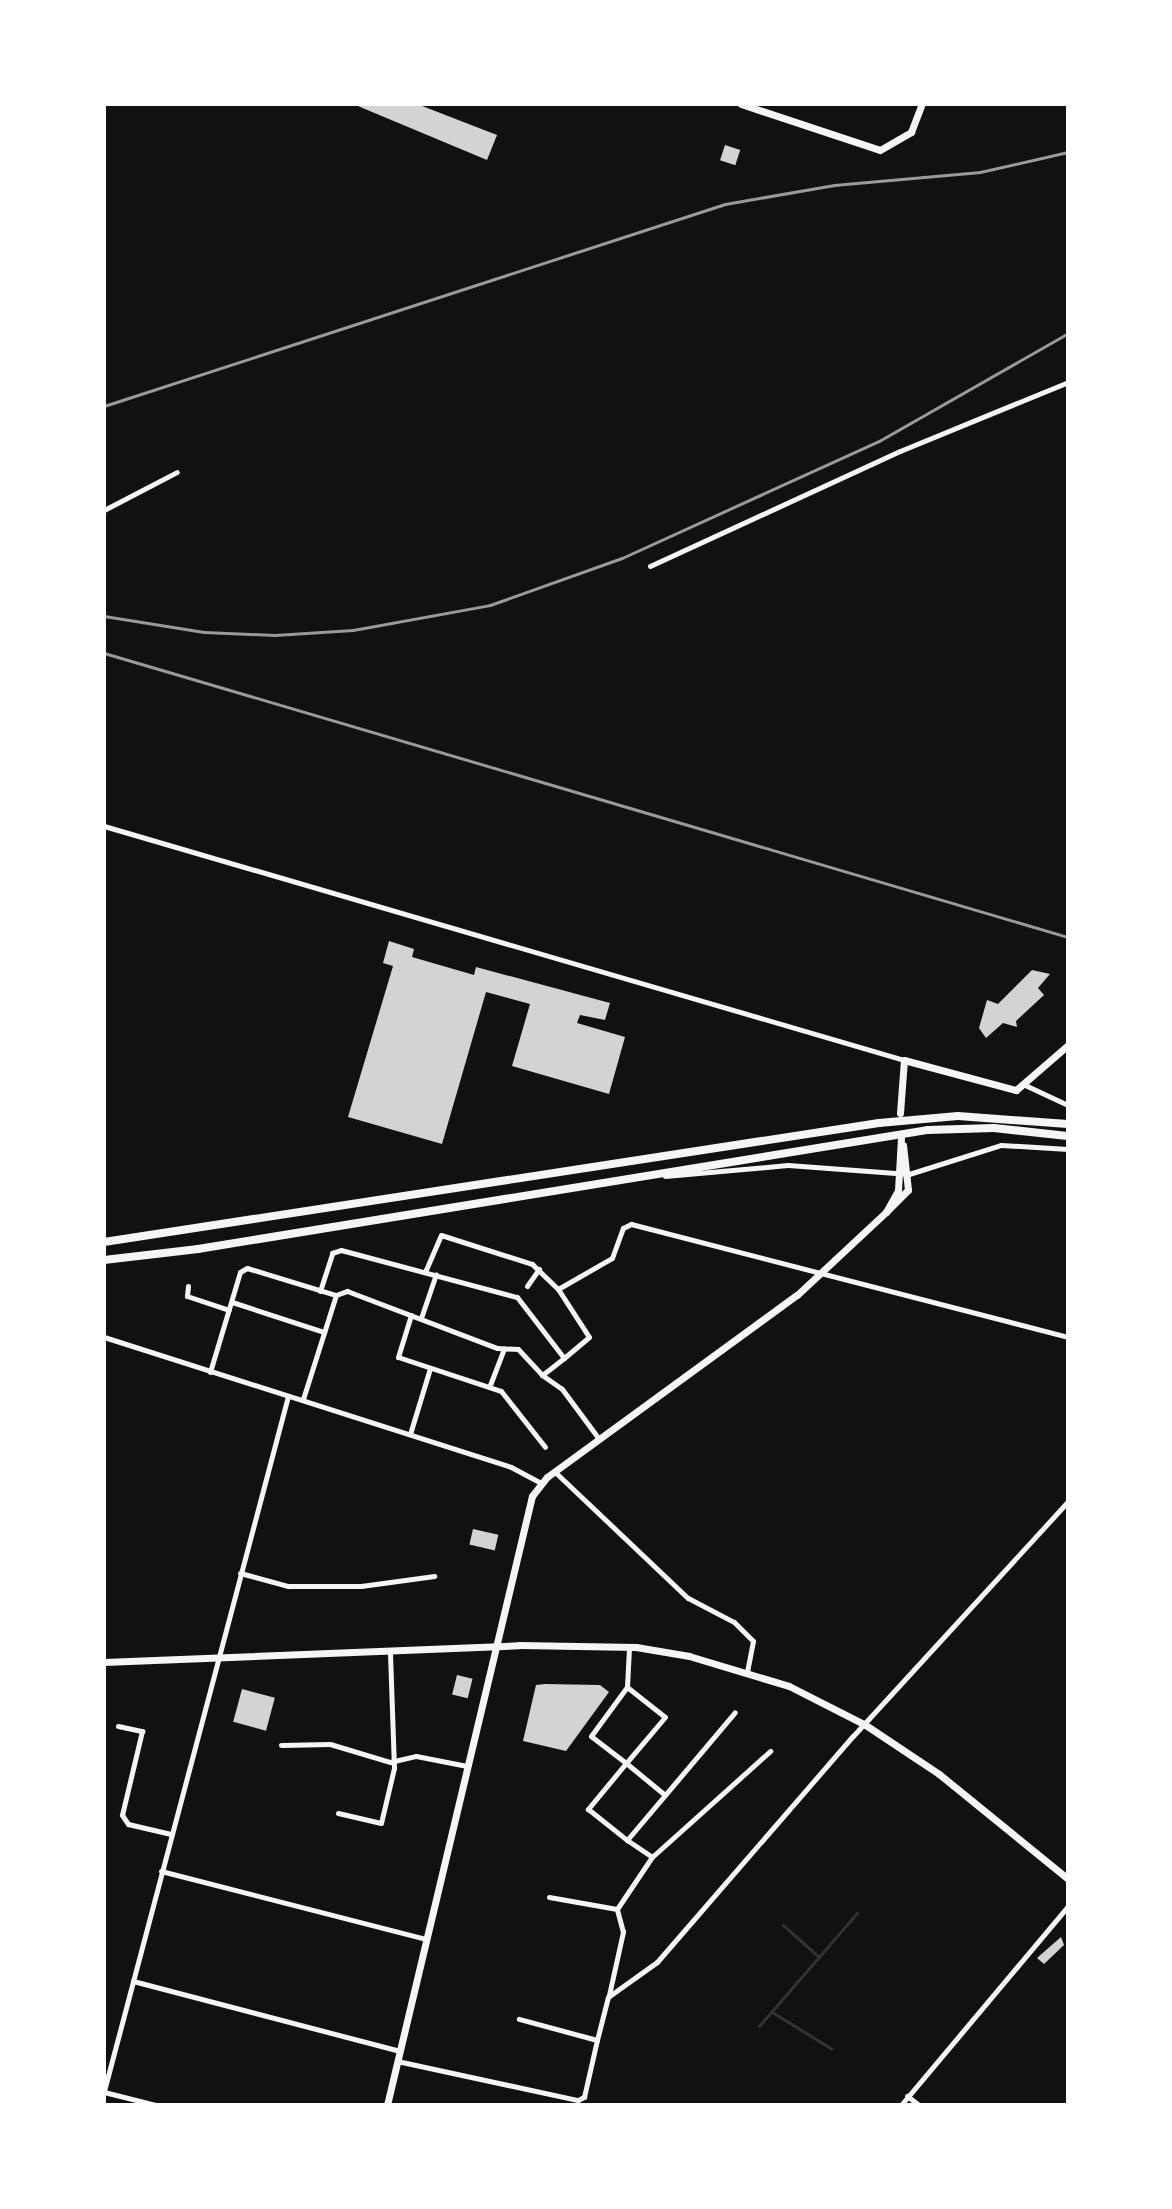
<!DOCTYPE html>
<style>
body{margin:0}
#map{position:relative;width:1172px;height:2209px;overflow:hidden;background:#111;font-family:Roboto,sans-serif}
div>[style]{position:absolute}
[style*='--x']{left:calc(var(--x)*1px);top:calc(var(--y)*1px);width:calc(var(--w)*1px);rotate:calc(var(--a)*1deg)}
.stream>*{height:3px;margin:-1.5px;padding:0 1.5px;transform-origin:1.5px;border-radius:1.5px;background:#333}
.building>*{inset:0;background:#d3d3d3;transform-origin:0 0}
.minor>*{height:5px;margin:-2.5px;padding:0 2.5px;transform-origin:2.5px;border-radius:2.5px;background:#f5f5f5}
.tertiary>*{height:7px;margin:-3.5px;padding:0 3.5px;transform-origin:3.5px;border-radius:3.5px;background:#f5f5f5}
.primary>*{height:8px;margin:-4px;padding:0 4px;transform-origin:4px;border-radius:4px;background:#f5f5f5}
.rail>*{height:3px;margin:-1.5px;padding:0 1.5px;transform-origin:1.5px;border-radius:1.5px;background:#9a9a9a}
span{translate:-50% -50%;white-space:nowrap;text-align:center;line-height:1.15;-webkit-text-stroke:8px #fff;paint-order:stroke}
.frame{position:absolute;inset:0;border:106px solid #fff;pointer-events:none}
</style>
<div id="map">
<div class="stream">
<i style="--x:783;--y:1925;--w:48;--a:41.6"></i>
<i style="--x:772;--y:2012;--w:70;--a:31.7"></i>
<i style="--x:759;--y:2026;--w:150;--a:-49.1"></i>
</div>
<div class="building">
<i style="clip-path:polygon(353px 104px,417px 104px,497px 135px,487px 160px)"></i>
<i style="left:725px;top:145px;width:16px;height:16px;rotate:18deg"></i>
<i style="clip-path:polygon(389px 941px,414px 949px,412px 957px,474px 975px,476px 967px,610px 1003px,605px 1020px,580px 1015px,577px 1023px,625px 1037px,609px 1094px,512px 1066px,530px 1004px,486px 992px,442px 1144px,348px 1117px,393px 966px,383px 963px)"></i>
<i style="clip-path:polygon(1032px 970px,1050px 974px,1038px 988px,1044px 995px,1016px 1021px,1017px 1027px,1003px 1023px,986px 1038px,979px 1028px,987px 1000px,998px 1004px)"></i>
<i style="left:473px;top:1529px;width:26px;height:16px;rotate:13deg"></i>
<i style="left:457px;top:1675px;width:16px;height:20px;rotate:14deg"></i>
<i style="clip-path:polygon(545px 1684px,600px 1685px,609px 1692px,566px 1751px,523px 1741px,536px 1685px)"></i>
<i style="left:242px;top:1689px;width:34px;height:34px;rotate:15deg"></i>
<i style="clip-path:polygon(1061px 1937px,1064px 1945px,1044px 1964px,1037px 1958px)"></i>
</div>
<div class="minor">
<i style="--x:104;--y:510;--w:82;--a:-27.5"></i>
<i style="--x:650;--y:566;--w:275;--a:-24.7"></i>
<i style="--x:900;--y:451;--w:182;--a:-22.3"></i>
<i style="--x:104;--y:826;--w:834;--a:16.3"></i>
<i style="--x:1027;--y:1086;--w:45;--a:24.9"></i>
<i style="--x:665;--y:1176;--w:123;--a:-5.1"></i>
<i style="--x:788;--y:1165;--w:121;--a:4.3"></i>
<i style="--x:909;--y:1174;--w:96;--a:-17.5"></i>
<i style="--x:1001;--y:1145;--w:67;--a:3.4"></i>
<i style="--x:425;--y:1272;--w:40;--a:-66.6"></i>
<i style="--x:441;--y:1235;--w:96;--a:17.7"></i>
<i style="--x:532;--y:1264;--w:36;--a:44"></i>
<i style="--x:558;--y:1289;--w:57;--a:57.1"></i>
<i style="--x:589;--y:1337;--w:33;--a:140"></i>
<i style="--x:188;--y:1286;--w:10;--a:96"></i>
<i style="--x:187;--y:1296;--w:44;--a:18.4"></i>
<i style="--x:527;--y:1286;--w:21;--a:-55"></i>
<i style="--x:558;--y:1289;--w:62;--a:-29.9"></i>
<i style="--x:612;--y:1258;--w:32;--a:-70"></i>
<i style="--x:623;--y:1228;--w:9;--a:-27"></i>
<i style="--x:631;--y:1224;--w:451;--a:14.5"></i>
<i style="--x:320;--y:1291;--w:40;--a:-72"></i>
<i style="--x:332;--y:1253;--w:9;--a:-18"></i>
<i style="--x:341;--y:1250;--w:182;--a:15"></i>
<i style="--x:517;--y:1297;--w:77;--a:52.4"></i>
<i style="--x:564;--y:1358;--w:28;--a:142"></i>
<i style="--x:542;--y:1375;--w:24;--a:35"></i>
<i style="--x:562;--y:1389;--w:62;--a:53.5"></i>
<i style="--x:232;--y:1302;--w:97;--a:18.1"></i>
<i style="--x:411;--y:1315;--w:44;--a:107.2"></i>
<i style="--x:398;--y:1357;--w:108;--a:18.3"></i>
<i style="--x:501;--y:1391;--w:71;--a:51.8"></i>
<i style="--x:421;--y:1318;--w:46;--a:-71.2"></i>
<i style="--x:104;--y:1337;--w:427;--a:17.7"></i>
<i style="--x:511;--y:1467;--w:34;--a:28"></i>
<i style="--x:210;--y:1372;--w:104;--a:-73.3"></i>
<i style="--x:240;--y:1272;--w:8;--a:-30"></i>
<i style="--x:247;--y:1268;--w:93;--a:16.9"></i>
<i style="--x:336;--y:1295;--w:12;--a:-20"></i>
<i style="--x:347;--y:1291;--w:160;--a:20.8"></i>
<i style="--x:497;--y:1348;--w:21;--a:3"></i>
<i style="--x:518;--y:1349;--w:35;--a:47"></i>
<i style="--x:490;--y:1385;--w:39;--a:-69"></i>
<i style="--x:303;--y:1399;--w:109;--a:-72.4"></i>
<i style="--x:410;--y:1434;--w:69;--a:-73.1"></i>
<i style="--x:555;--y:1472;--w:183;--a:43.5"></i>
<i style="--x:688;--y:1598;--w:52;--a:27.6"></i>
<i style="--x:734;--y:1622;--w:27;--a:45"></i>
<i style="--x:753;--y:1641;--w:31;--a:101"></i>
<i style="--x:240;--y:1573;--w:50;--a:15.2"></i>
<i style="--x:288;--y:1586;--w:73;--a:0"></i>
<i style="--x:361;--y:1586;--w:74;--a:-7.8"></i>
<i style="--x:627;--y:1687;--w:40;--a:-87.1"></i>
<i style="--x:118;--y:1726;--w:25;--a:12"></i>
<i style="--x:142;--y:1731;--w:86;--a:103.4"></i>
<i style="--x:122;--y:1815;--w:11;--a:56"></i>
<i style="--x:128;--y:1824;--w:44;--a:13.1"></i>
<i style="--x:281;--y:1745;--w:49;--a:-1.2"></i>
<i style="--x:330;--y:1744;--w:63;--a:16.7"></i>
<i style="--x:390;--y:1762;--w:27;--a:-13"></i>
<i style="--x:416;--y:1756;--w:52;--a:11.1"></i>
<i style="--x:665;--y:1795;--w:50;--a:-140.6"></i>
<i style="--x:626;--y:1763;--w:44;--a:-142.4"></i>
<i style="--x:591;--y:1736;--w:61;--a:-53.7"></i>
<i style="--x:627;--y:1687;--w:48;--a:38.3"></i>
<i style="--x:665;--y:1717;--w:60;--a:130.3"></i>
<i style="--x:626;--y:1763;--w:60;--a:129.6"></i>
<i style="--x:588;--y:1809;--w:50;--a:38.5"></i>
<i style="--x:627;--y:1840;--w:167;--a:-49.8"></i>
<i style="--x:338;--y:1813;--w:44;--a:13.1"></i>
<i style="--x:381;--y:1823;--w:57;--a:-76.7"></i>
<i style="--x:394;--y:1768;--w:117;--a:-92"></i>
<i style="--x:627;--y:1840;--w:30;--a:34"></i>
<i style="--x:652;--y:1857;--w:159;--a:-41.9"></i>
<i style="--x:161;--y:1871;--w:274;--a:14.4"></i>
<i style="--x:549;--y:1897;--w:69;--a:10"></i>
<i style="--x:133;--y:1981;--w:275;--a:14.7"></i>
<i style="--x:609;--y:1995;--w:65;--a:-77.5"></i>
<i style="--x:623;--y:1932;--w:24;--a:-105"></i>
<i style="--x:617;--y:1909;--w:63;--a:-56.1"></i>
<i style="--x:597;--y:2040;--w:44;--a:-75.7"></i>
<i style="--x:608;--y:1997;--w:60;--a:-35.5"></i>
<i style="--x:657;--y:1962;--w:299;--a:-49.1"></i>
<i style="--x:853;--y:1736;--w:319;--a:-47.5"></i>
<i style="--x:397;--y:2061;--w:185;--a:12.2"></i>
<i style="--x:578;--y:2100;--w:7;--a:-27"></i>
<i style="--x:584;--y:2097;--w:58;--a:-77.2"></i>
<i style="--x:597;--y:2040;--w:81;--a:-164.9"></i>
<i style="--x:104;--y:2091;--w:719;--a:-75.17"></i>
<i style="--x:104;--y:2092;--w:54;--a:14"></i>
<i style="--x:907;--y:2096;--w:15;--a:37"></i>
<i style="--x:901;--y:2105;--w:260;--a:-50"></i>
</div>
<div class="tertiary">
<i style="--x:741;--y:104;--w:146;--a:18.3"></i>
<i style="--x:880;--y:150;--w:36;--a:-30"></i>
<i style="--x:911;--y:132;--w:30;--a:-69"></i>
<i style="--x:900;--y:1113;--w:53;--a:-85.7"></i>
<i style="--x:904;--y:1060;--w:116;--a:15"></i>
<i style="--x:1016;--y:1090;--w:69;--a:-40.9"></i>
<i style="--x:886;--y:1212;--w:31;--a:-45"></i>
<i style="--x:908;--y:1190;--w:45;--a:-96.3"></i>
<i style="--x:104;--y:1662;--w:415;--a:-2.3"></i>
<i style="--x:519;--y:1645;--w:117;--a:1"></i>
<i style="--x:636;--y:1647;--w:54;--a:9.6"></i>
<i style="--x:689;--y:1656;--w:104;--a:16.7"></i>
<i style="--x:789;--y:1686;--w:84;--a:26.9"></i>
<i style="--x:864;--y:1724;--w:90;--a:33.7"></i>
<i style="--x:939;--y:1774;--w:166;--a:39.1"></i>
<i style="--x:387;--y:2105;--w:626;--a:-76.61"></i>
<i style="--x:532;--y:1496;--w:24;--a:-52"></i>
<i style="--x:547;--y:1477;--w:309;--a:-36.1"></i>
<i style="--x:797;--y:1295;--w:122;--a:-43"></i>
<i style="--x:886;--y:1212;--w:25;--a:-61"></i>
<i style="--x:898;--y:1190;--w:52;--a:-86.7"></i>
</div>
<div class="primary">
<i style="--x:104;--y:1242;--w:784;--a:-8.73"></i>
<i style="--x:879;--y:1123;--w:79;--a:-5.1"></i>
<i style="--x:958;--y:1116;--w:110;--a:4.2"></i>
<i style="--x:104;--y:1260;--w:95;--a:-6.7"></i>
<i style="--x:198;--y:1249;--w:740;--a:-9.26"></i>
<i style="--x:928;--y:1130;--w:66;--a:-1.7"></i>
<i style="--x:994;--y:1128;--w:74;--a:6.2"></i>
</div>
<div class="rail">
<i style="--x:104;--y:406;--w:653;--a:-18.02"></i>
<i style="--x:725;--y:204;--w:111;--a:-9.9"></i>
<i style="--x:834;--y:185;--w:147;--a:-5.1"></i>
<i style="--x:980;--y:172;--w:90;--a:-12.8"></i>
<i style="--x:104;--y:616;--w:101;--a:9.1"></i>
<i style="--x:204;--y:632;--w:71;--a:2.4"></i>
<i style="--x:275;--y:635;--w:78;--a:-3.7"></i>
<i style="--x:353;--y:630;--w:139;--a:-10.3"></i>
<i style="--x:490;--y:605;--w:140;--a:-19.6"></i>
<i style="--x:622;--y:558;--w:282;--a:-24.5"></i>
<i style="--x:879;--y:441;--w:218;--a:-29.7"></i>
<i style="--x:104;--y:653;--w:1005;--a:16.42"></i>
</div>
<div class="frame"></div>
</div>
